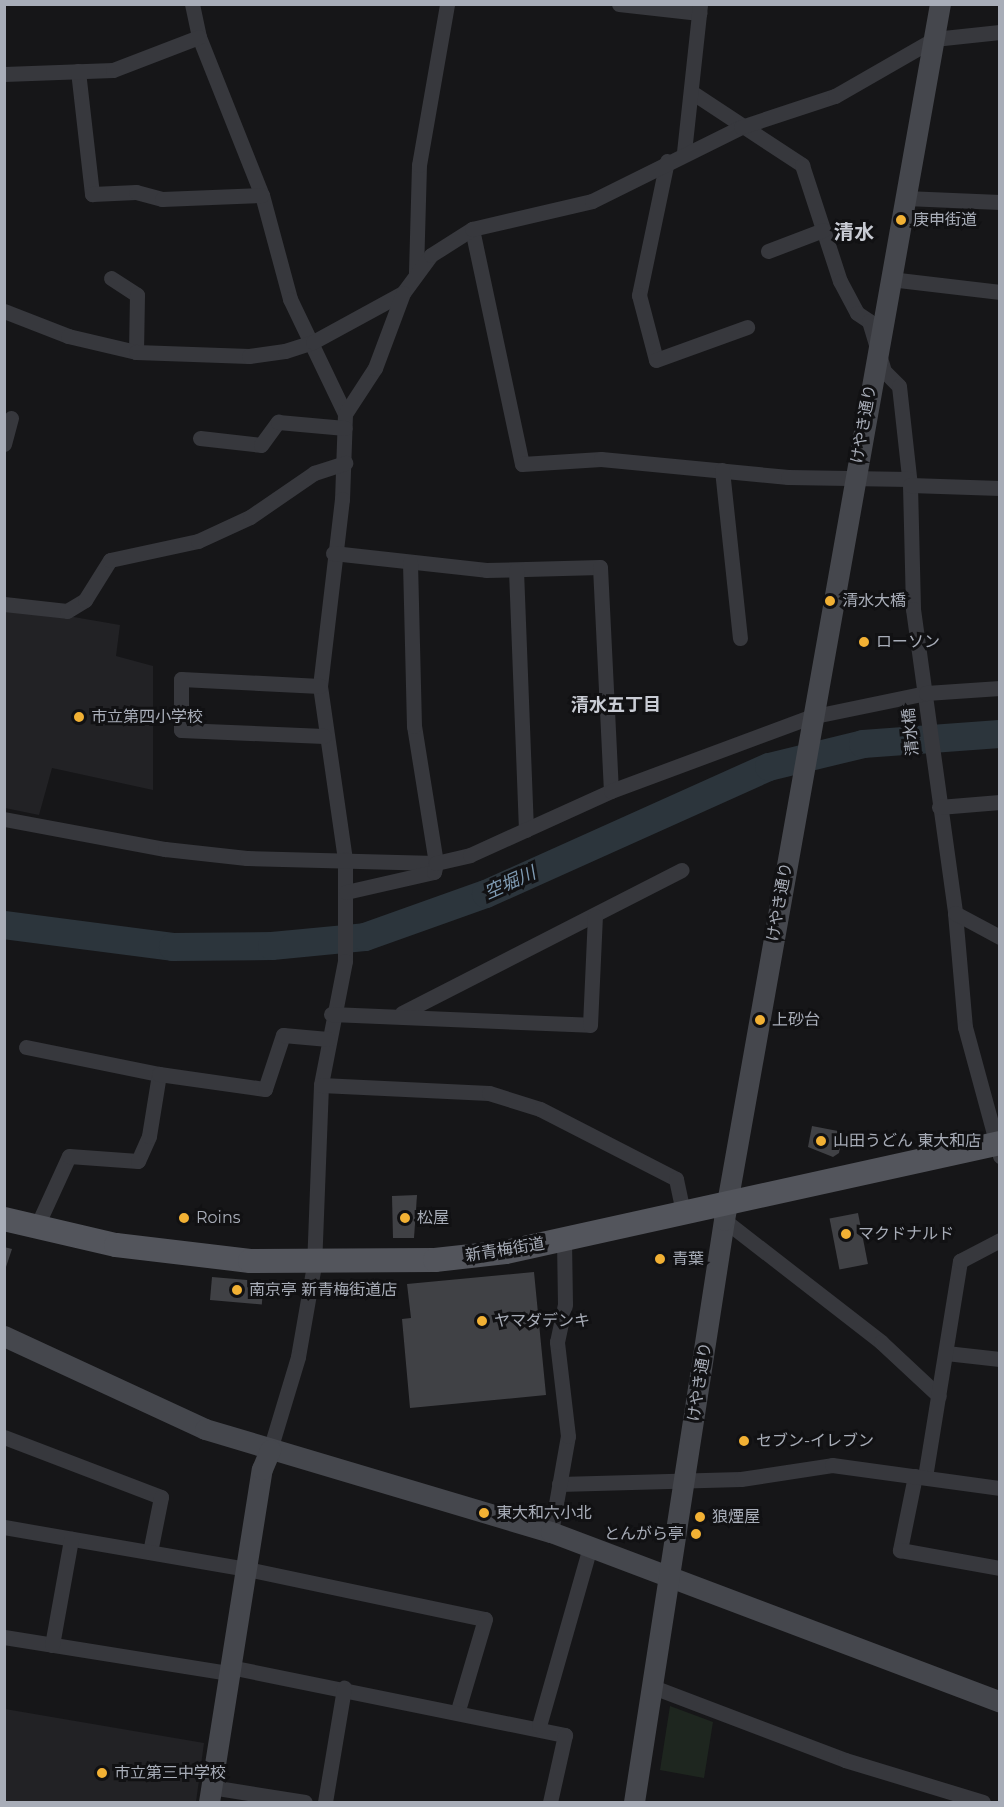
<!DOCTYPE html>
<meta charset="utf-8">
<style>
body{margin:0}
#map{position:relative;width:1004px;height:1807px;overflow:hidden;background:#161618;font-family:Montserrat,"Noto Sans JP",sans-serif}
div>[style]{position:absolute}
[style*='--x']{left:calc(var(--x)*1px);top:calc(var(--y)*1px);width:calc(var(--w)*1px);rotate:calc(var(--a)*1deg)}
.built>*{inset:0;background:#222225}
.green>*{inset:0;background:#1e261f}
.river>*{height:28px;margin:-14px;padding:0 14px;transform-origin:14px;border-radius:14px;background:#2c353c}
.building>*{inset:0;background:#404145;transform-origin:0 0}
.street>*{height:15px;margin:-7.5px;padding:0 7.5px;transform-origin:7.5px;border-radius:7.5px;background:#37383d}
.secondary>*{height:21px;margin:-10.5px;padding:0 10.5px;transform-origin:10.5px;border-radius:10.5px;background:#45474d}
.primary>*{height:24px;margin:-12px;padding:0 12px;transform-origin:12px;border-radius:12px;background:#53555c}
.dots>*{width:16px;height:16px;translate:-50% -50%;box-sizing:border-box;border:3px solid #111113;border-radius:50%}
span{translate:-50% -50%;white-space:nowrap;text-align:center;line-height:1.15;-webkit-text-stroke:6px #111113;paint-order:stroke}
.poi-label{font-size:16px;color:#a8adb8}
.left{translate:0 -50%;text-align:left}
.right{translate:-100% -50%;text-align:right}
.street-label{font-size:16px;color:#a8adb8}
.neighbourhood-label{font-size:18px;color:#c9ccd4;font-weight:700}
.water-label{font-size:18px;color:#7f9bb3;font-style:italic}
.quarter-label{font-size:20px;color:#c9ccd4;font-weight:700}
.frame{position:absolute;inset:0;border:6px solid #a8adb8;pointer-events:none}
</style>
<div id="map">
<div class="built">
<i style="clip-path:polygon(4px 605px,120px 625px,116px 656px,153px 666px,153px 790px,52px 768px,39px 815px,5px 808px)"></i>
<i style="clip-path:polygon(5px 1709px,204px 1743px,196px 1802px,5px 1802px)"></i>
</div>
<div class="green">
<i style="clip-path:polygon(670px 1706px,713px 1722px,704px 1778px,660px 1770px)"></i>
</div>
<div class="river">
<i style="--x:4;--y:925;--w:170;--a:7.4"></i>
<i style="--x:173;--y:947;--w:99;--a:-0.6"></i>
<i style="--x:272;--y:946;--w:93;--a:-5.5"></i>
<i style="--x:365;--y:937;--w:128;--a:-19.6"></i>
<i style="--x:486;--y:894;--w:310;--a:-24.2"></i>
<i style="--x:769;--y:767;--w:97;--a:-13.7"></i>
<i style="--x:863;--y:744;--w:137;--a:-4.2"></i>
</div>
<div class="building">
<i style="clip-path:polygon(812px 1126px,843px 1132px,839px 1153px,833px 1157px,808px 1147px)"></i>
<i style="clip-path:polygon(417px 1195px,414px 1238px,393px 1238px,392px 1196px)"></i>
<i style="left:858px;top:1213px;width:52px;height:29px;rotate:79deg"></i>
<i style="clip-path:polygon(4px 1247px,12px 1249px,5px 1270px,4px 1270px)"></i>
<i style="clip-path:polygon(534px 1272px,546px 1395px,410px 1408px,402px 1319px,411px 1318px,407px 1284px)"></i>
<i style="left:212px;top:1277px;width:52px;height:23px;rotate:5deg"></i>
</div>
<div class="street">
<i style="--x:192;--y:4;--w:34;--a:78"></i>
<i style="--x:199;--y:37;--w:170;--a:68.3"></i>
<i style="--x:262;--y:195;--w:108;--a:74.9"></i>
<i style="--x:290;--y:299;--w:127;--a:64.4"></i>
<i style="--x:345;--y:414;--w:85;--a:92"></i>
<i style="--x:342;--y:499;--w:188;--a:96.7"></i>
<i style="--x:320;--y:686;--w:175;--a:81.8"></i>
<i style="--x:345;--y:859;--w:102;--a:90"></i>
<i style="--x:345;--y:961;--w:126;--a:101"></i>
<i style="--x:321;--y:1085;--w:180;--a:92.2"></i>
<i style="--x:314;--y:1265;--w:93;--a:99.9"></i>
<i style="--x:298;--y:1357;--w:97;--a:106.8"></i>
<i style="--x:619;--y:4;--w:81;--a:6.4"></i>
<i style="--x:78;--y:71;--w:124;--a:83.5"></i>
<i style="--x:92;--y:194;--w:44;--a:-2.6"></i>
<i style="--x:136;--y:192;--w:27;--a:15"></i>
<i style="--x:162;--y:199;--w:100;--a:-2.3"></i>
<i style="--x:4;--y:74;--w:109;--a:-2.1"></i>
<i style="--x:113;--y:70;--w:92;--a:-21"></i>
<i style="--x:693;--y:93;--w:131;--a:33.4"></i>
<i style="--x:802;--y:165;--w:122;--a:71.9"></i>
<i style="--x:840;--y:281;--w:36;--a:62"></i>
<i style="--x:857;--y:313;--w:14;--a:34"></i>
<i style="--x:869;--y:321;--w:52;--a:73.3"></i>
<i style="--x:884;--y:371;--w:21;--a:45"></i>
<i style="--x:899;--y:386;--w:100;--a:83.7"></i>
<i style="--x:910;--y:485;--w:124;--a:88.6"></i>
<i style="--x:913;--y:609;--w:307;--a:82.1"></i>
<i style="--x:955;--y:913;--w:114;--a:85"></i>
<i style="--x:965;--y:1027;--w:134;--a:74.8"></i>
<i style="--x:684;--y:152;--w:149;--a:-83.8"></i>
<i style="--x:667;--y:161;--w:137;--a:101.8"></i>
<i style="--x:639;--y:295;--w:67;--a:75.3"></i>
<i style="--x:656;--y:360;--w:97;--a:-19.9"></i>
<i style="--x:905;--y:198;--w:95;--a:2.4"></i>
<i style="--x:472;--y:229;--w:240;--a:78"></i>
<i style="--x:522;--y:464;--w:79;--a:-3.6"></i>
<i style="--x:601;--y:459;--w:188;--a:5.5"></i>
<i style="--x:788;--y:477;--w:121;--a:0.9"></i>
<i style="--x:768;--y:251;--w:59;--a:-20.9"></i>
<i style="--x:416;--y:272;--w:107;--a:-88.4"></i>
<i style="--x:419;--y:165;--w:163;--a:-80.1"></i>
<i style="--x:111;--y:278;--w:31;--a:33"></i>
<i style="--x:137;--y:295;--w:57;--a:91"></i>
<i style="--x:890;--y:279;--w:111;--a:6.7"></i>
<i style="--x:4;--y:311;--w:69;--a:21.3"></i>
<i style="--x:68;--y:336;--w:70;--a:13.2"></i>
<i style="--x:136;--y:352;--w:113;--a:2"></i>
<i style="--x:249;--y:356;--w:36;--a:-8"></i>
<i style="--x:285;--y:351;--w:29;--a:-18"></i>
<i style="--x:313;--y:342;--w:102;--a:-28.6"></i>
<i style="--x:403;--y:293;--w:47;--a:-53.6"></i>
<i style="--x:431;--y:255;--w:49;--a:-32.4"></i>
<i style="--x:472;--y:229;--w:123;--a:-13.1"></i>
<i style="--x:592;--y:201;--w:166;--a:-26.4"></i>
<i style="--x:741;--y:127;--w:99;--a:-18.3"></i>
<i style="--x:835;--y:96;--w:114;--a:-29.9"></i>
<i style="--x:934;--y:39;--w:66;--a:-6.1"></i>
<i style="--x:345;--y:414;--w:55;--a:-56.9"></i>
<i style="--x:375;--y:368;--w:80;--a:-69.5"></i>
<i style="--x:200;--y:438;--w:61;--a:6.5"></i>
<i style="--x:261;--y:445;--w:29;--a:-54"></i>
<i style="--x:278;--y:422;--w:67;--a:5.1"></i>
<i style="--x:4;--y:444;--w:27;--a:-75"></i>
<i style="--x:722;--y:470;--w:169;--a:83.9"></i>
<i style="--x:910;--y:485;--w:90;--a:1.9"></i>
<i style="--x:333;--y:553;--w:154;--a:6.3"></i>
<i style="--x:486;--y:570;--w:114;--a:-1.5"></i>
<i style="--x:600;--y:567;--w:224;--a:87.2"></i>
<i style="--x:516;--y:570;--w:260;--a:87.8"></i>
<i style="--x:4;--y:604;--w:63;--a:6.3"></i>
<i style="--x:67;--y:611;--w:21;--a:-31"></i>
<i style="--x:85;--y:600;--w:47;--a:-58"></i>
<i style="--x:110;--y:560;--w:90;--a:-12.2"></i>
<i style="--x:198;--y:541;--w:57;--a:-24.8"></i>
<i style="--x:250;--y:517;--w:78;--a:-34.5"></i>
<i style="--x:314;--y:473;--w:33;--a:-18"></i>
<i style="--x:320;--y:686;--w:139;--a:-177.1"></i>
<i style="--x:181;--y:679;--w:51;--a:90"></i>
<i style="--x:181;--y:730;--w:143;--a:2.4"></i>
<i style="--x:939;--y:807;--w:61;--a:-4.7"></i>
<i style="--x:4;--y:819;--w:164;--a:10.6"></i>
<i style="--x:165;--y:849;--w:82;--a:6.3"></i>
<i style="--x:247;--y:858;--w:189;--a:1.5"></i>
<i style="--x:436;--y:863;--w:139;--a:-99.1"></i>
<i style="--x:414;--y:726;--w:164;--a:-91.4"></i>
<i style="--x:346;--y:892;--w:90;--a:-12.8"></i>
<i style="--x:434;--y:872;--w:9;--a:-77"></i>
<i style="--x:436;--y:863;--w:35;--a:-13"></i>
<i style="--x:470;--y:855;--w:155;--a:-24.4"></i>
<i style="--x:611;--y:791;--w:212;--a:-20.4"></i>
<i style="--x:810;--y:717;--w:118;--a:-11.7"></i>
<i style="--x:926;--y:693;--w:74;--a:-3.9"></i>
<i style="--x:955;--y:913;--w:51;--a:28.1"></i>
<i style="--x:402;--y:1013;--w:314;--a:-27.1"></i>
<i style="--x:331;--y:1014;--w:259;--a:2.4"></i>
<i style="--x:590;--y:1025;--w:109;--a:-87.4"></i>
<i style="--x:26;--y:1047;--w:136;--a:11.5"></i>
<i style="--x:321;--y:1085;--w:168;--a:2.7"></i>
<i style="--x:489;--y:1093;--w:53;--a:17.4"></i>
<i style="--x:540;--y:1109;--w:153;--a:27.2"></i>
<i style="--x:676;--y:1179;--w:34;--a:78"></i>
<i style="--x:724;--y:1220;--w:199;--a:37.8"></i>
<i style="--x:881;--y:1342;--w:79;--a:43"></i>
<i style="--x:36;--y:1228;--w:79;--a:-65.4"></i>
<i style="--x:69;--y:1156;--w:69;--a:4.1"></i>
<i style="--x:138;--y:1161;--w:27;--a:-66"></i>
<i style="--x:149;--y:1136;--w:63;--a:-80.8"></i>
<i style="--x:159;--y:1074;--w:107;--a:8.1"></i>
<i style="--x:265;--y:1089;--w:57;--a:-71.6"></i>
<i style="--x:283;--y:1035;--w:45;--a:5.1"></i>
<i style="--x:946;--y:1353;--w:54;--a:6.3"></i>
<i style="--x:4;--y:1437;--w:168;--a:20.9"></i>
<i style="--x:161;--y:1497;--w:56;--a:101.3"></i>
<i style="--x:915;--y:1476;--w:76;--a:101.5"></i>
<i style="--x:900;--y:1550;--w:102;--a:10.2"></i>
<i style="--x:925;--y:1477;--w:219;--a:-80.8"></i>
<i style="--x:960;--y:1261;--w:45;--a:-27.7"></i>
<i style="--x:559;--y:1484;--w:182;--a:-1.6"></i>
<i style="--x:741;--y:1479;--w:92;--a:-8.7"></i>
<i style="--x:832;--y:1465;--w:170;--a:7.8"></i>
<i style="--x:4;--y:1527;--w:247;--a:9.8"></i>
<i style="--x:247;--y:1569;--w:243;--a:11.9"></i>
<i style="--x:485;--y:1619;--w:95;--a:106.5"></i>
<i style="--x:551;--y:1532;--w:97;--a:-80"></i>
<i style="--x:568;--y:1436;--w:95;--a:-96.7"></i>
<i style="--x:557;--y:1342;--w:39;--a:-78"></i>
<i style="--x:565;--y:1304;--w:64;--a:-90.9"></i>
<i style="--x:4;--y:1637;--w:228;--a:9.1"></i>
<i style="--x:52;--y:1645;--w:108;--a:-79.8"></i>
<i style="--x:230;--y:1667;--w:342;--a:11.5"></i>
<i style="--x:565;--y:1735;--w:69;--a:102.6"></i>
<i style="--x:653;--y:1687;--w:205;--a:20.8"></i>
<i style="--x:845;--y:1760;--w:144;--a:16.9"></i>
<i style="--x:539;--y:1726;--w:186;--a:-74.1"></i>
<i style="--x:211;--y:1787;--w:95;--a:9.1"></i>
<i style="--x:325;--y:1802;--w:116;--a:-80.5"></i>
</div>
<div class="secondary">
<i style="--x:4;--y:1336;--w:221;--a:24.8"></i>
<i style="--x:205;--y:1429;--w:361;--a:16.6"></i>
<i style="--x:551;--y:1532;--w:480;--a:20.7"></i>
<i style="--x:209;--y:1802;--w:337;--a:-81"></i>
<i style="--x:262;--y:1469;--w:21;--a:-67"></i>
<i style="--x:634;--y:1802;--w:589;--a:-81.21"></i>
<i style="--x:724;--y:1220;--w:1235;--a:-79.93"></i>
</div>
<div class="primary">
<i style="--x:4;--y:1219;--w:115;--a:13.1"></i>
<i style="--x:116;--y:1245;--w:135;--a:6.8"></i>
<i style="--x:250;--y:1261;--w:185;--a:-0.3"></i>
<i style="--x:435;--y:1260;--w:71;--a:-6.4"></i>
<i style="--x:506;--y:1252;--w:506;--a:-12.44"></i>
</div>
<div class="dots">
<i style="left:901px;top:220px;background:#f2b134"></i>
<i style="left:830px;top:601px;background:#f2b134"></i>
<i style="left:864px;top:642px;background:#f2b134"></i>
<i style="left:79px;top:717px;background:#f2b134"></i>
<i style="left:760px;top:1020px;background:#f2b134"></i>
<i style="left:821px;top:1141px;background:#f2b134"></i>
<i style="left:184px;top:1218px;background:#f2b134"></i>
<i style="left:405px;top:1218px;background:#f2b134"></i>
<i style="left:846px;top:1234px;background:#f2b134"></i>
<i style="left:660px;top:1259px;background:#f2b134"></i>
<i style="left:237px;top:1290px;background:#f2b134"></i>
<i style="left:482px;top:1321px;background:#f2b134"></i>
<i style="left:744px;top:1441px;background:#f2b134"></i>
<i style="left:484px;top:1513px;background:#f2b134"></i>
<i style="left:700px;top:1517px;background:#f2b134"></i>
<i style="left:696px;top:1534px;background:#f2b134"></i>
<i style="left:102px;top:1773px;background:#f2b134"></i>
</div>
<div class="poi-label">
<span class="left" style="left:913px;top:220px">庚申街道</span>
<span class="left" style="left:842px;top:601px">清水大橋</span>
<span class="left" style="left:876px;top:642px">ローソン</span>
<span class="left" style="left:91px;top:717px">市立第四小学校</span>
<span class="left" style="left:772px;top:1020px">上砂台</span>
<span class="left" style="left:833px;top:1141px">山田うどん 東大和店</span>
<span class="left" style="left:196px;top:1218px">Roins</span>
<span class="left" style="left:417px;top:1218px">松屋</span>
<span class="left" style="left:858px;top:1234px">マクドナルド</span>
<span class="left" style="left:672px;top:1259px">青葉</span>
<span class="left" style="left:249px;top:1290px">南京亭 新青梅街道店</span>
<span class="left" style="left:494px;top:1321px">ヤマダデンキ</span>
<span class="left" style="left:756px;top:1441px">セブン-イレブン</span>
<span class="left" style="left:496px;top:1513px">東大和六小北</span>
<span class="left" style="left:712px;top:1517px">狼煙屋</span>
<span class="right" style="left:684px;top:1534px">とんがら亭</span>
<span class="left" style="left:114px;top:1773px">市立第三中学校</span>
</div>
<div class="street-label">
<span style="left:864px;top:424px;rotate:-80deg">けやき通り</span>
<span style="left:911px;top:732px;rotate:-95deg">清水橋</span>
<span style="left:780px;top:902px;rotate:-80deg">けやき通り</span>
<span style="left:505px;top:1250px;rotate:-9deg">新青梅街道</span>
<span style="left:700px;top:1382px;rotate:-81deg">けやき通り</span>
</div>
<div class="neighbourhood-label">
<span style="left:616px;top:705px">清水五丁目</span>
</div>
<div class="water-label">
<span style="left:510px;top:883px;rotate:-24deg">空堀川</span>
</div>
<div class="quarter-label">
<span style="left:854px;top:232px">清水</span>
</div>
<div class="frame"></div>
</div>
